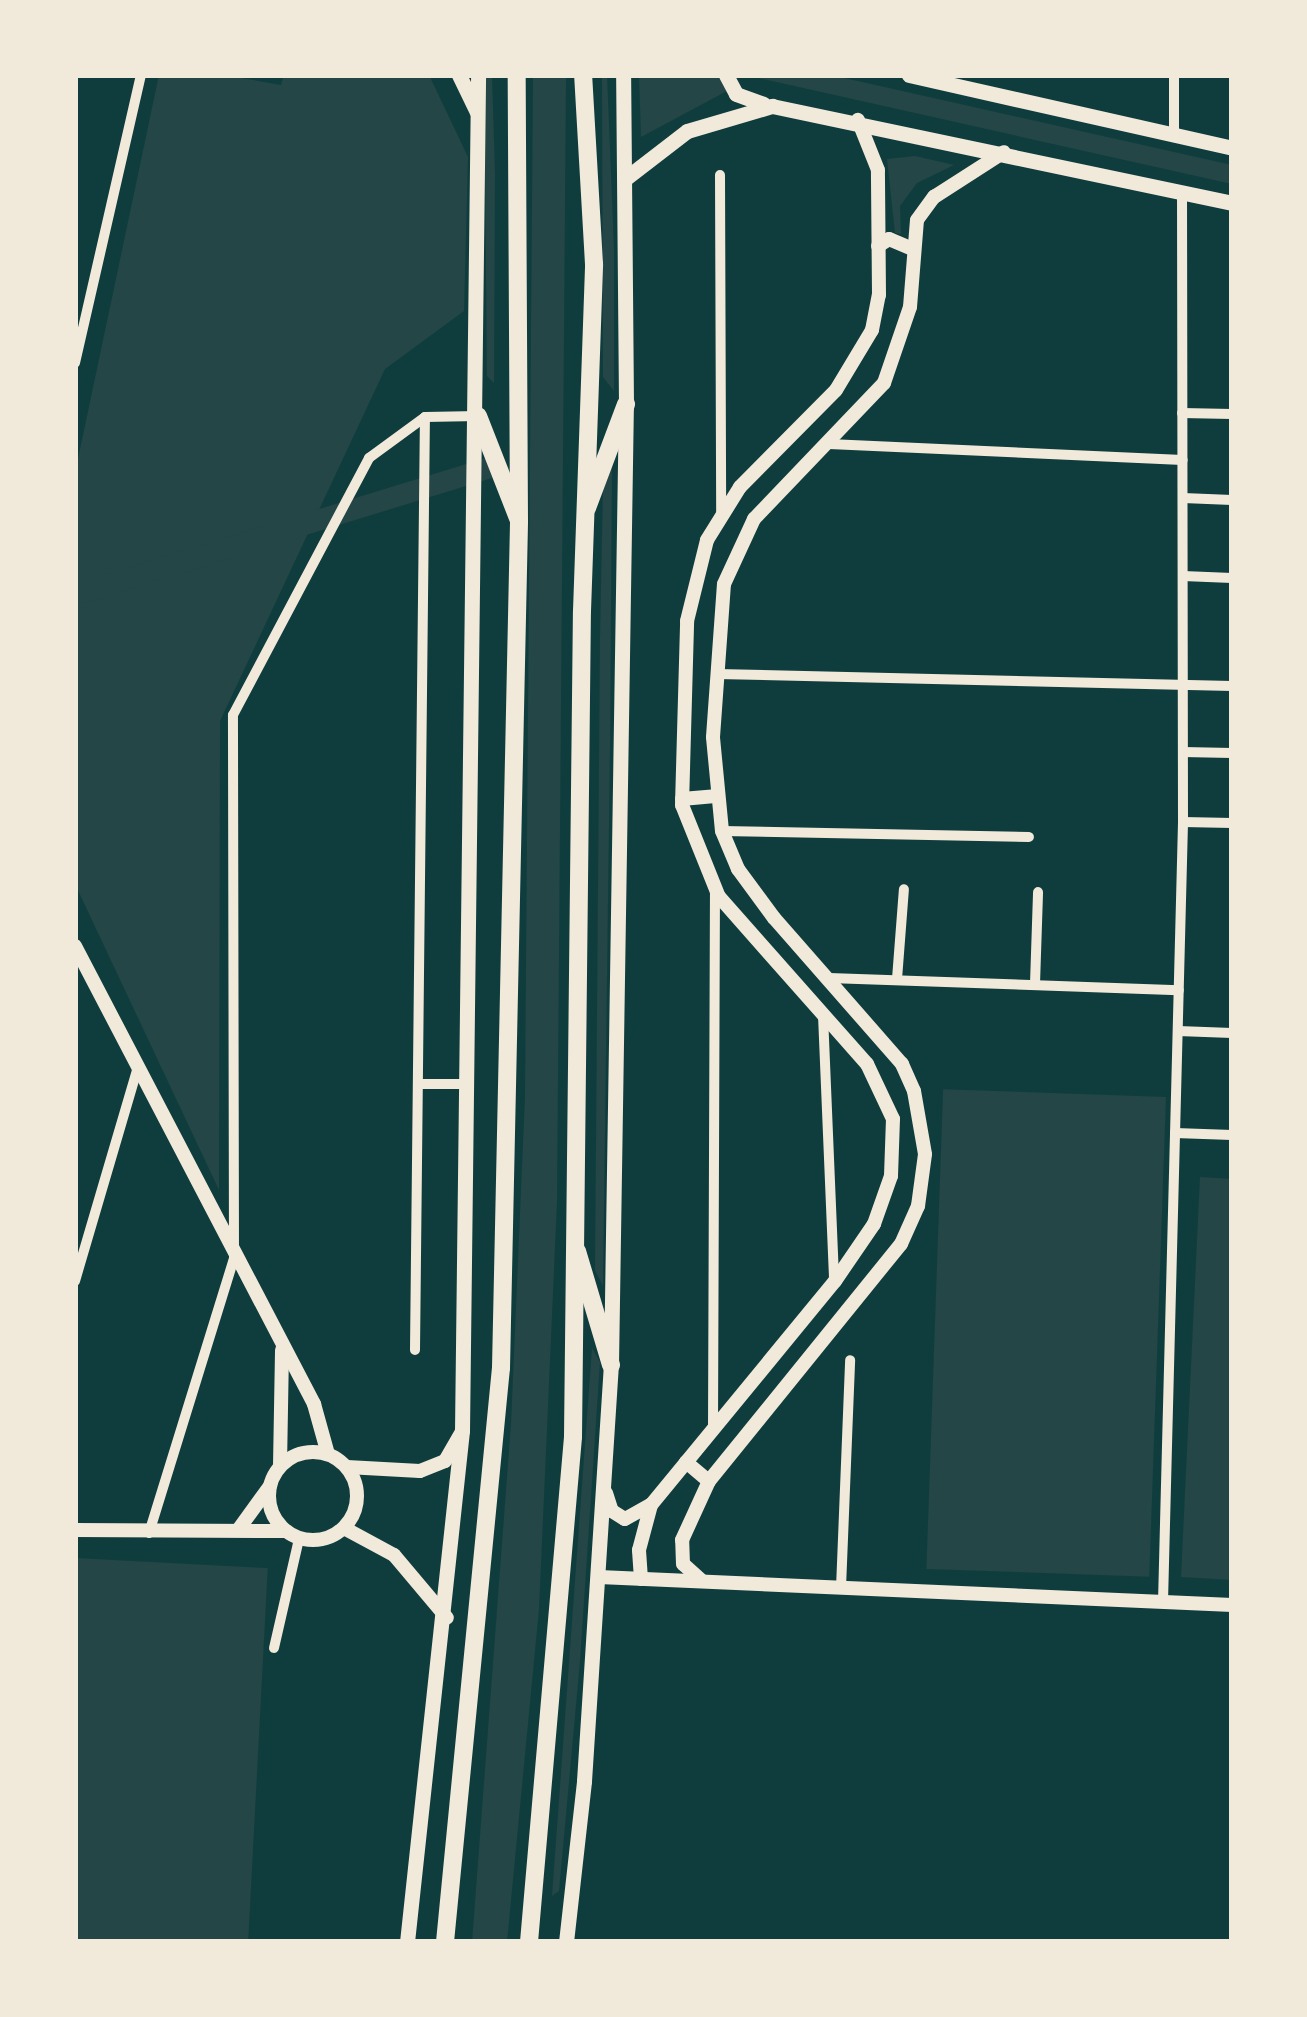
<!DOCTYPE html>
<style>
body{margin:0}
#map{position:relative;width:1307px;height:2017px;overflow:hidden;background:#0f3d3e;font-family:"Fira Sans Condensed",sans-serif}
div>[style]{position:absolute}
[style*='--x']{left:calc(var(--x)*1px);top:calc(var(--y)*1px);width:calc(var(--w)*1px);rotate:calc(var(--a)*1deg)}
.green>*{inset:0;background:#244646;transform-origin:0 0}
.minor>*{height:10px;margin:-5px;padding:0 5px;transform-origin:5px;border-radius:5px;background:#f1e9da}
.tertiary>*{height:14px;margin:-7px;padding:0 7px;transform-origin:7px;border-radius:7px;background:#f1e9da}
.tertiary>.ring{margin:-7px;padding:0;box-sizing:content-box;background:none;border:14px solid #f1e9da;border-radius:50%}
.secondary>*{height:15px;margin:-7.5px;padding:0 7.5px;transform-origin:7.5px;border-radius:7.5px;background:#f1e9da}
.primary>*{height:18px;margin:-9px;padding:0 9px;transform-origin:9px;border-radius:9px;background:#f1e9da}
.trunk>*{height:18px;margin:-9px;padding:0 9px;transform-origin:9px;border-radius:9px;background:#f1e9da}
span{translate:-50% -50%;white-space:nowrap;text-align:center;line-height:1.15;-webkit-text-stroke:8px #f1e9da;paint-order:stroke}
.frame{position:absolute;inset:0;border:78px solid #f1e9da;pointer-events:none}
</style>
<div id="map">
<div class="green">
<i style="clip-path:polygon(159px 75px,225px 75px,281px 85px,284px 75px,429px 75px,468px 157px,464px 311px,385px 369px,220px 721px,219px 1190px,75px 884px,75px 473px)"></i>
<i style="clip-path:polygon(484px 75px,492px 75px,495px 173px,494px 383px,487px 376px)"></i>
<i style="clip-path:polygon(533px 75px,566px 75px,566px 80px,557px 1202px,539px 1609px,507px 1942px,472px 1942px,511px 1424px,525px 1097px)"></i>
<i style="clip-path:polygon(602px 75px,607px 75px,614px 249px,614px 391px,603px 377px)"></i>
<i style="clip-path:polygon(639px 75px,721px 75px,727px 91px,641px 137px)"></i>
<i style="clip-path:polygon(745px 75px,831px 75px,1232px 165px,1232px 184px)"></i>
<i style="clip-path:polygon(915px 156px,954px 165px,917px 183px,900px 206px,901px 234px,895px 233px,887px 159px)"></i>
<i style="left:486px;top:458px;width:21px;height:882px;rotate:73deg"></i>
<i style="clip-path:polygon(612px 466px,610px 746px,603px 1286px,595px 1270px,600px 638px,603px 486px)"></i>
<i style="left:1166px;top:1097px;width:480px;height:223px;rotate:92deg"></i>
<i style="clip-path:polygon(1200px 1177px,1232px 1179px,1232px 1580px,1181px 1577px)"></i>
<i style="clip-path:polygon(592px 1348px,600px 1362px,580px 1661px,559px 1891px,552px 1896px)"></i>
<i style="left:75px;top:1558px;width:193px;height:384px;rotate:3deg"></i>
</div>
<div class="minor">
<i style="--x:1174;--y:136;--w:61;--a:-90"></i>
<i style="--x:720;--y:175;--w:339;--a:89.8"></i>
<i style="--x:75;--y:363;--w:295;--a:-77.1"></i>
<i style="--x:1182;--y:413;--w:50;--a:1.1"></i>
<i style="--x:425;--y:417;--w:53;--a:-1.1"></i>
<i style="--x:829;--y:444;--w:354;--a:2.6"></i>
<i style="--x:1183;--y:498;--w:49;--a:2.3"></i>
<i style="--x:1183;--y:576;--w:49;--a:2.3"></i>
<i style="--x:717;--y:674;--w:515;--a:1.33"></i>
<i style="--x:1183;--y:752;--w:49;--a:1.2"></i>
<i style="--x:1183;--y:822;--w:49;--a:1.2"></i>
<i style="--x:722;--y:831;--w:307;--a:1.1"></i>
<i style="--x:829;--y:978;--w:350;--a:2"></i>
<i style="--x:897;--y:979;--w:90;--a:-85.6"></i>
<i style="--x:1035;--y:984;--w:92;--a:-88.1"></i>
<i style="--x:823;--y:1015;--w:265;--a:87.6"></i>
<i style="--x:1178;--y:1031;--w:54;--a:2.1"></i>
<i style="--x:418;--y:1084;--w:51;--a:0"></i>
<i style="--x:1175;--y:1133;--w:57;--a:2"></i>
<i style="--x:75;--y:1281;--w:220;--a:-73.6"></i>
<i style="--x:415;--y:1350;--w:933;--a:-89.39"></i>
<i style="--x:713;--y:1429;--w:538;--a:-89.79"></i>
<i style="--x:149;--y:1533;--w:287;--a:-72.8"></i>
<i style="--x:234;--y:1259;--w:544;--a:-90.11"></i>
<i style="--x:233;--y:715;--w:291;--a:-62.1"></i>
<i style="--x:369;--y:458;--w:69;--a:-36.2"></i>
<i style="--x:841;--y:1588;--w:228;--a:-87.7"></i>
<i style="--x:1163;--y:1602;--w:780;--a:-88.53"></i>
<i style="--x:1183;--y:822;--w:630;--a:-90.09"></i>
<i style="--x:274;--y:1648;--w:112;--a:-77.1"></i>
</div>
<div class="tertiary">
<i style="--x:878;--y:246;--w:13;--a:-32"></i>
<i style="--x:889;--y:239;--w:25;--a:23"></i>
<i style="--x:682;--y:799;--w:36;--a:-5"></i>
<i style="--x:75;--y:946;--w:517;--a:62.44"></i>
<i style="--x:314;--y:1404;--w:52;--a:74.4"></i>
<i class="ring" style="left:269px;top:1452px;width:74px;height:74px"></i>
<i style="--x:686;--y:1462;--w:30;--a:40"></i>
<i style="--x:280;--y:1466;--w:116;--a:-89"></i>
<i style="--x:347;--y:1467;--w:73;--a:3.1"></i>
<i style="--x:420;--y:1471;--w:27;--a:-22"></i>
<i style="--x:445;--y:1461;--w:34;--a:-60"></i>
<i style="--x:606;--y:1493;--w:19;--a:72"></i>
<i style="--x:612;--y:1511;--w:15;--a:32"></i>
<i style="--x:625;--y:1519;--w:29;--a:-29"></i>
<i style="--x:344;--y:1528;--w:57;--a:28.4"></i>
<i style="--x:394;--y:1555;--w:82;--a:49.9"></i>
<i style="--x:75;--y:1530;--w:210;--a:0.3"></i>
<i style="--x:238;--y:1530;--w:54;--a:-54"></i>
<i style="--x:599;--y:1577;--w:634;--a:2.53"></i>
<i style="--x:641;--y:1579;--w:29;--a:-94"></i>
<i style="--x:639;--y:1550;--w:47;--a:-75.1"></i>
<i style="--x:651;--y:1505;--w:290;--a:-50.6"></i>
<i style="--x:835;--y:1281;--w:69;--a:-55.6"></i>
<i style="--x:874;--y:1224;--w:51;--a:-70.5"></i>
<i style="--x:891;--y:1176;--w:57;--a:-88"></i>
<i style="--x:893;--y:1119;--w:61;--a:-115.3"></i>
<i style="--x:867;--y:1064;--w:223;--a:-131.5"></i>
<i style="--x:719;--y:897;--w:99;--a:-111.9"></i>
<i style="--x:682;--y:805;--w:184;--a:-88.4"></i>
<i style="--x:687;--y:621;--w:83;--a:-76.1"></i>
<i style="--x:707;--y:540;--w:62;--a:-58.1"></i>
<i style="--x:740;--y:487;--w:136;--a:-45.3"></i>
<i style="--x:836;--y:390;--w:70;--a:-59"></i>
<i style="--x:872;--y:330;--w:36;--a:-79"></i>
<i style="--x:879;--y:295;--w:125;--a:-90.5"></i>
<i style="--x:878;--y:170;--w:54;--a:-111.8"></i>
<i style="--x:702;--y:1581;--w:25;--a:-138"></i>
<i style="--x:683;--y:1564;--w:24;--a:-92"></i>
<i style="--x:682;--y:1540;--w:65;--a:-65.4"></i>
<i style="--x:709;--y:1481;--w:305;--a:-51"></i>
<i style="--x:901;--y:1244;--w:42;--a:-65.9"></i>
<i style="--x:918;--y:1206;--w:52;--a:-82.3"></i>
<i style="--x:925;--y:1154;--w:64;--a:-99.9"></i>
<i style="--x:914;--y:1091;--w:30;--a:-114"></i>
<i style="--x:902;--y:1064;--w:194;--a:-131.2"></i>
<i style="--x:774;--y:918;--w:61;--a:-126.3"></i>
<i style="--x:738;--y:869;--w:41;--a:-112.8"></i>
<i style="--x:722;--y:831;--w:94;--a:-95.5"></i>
<i style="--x:713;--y:737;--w:153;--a:-85.9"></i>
<i style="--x:724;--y:584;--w:72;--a:-65.2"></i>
<i style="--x:754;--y:519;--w:188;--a:-46.3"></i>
<i style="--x:884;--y:383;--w:80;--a:-71.1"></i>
<i style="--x:910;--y:307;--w:87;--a:-85.4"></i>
<i style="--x:917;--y:220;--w:29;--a:-54"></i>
<i style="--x:934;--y:197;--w:83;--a:-32.7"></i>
</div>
<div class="secondary">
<i style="--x:459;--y:75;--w:41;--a:64.1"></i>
<i style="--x:726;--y:75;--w:21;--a:62"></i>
<i style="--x:736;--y:94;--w:29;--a:20"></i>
<i style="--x:909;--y:75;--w:331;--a:12.7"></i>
<i style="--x:626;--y:178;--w:77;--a:-37.6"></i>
<i style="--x:687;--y:131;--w:89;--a:-16.4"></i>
<i style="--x:772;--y:106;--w:470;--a:11.9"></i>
<i style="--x:407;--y:1942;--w:514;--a:-83.86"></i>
<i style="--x:462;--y:1431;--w:1356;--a:-89.32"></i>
<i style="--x:566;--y:1942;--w:162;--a:-83.6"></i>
<i style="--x:584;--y:1781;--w:417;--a:-86.3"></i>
<i style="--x:611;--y:1365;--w:961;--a:-89.11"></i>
<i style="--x:626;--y:404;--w:329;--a:-90.5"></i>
</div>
<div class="primary">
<i style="--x:478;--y:416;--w:110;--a:68.6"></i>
<i style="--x:587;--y:508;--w:111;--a:-69.4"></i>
<i style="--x:577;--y:1251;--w:119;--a:73.4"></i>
</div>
<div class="trunk">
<i style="--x:445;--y:1942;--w:577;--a:-84.43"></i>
<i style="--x:501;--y:1368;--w:847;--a:-88.78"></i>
<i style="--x:519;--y:521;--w:446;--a:-90.3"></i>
<i style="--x:529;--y:1942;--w:507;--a:-85.02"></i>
<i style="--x:573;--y:1437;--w:826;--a:-89.38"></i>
<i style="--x:582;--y:611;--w:347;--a:-88"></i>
<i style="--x:594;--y:264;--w:189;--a:-93.3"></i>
</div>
<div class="frame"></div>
</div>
